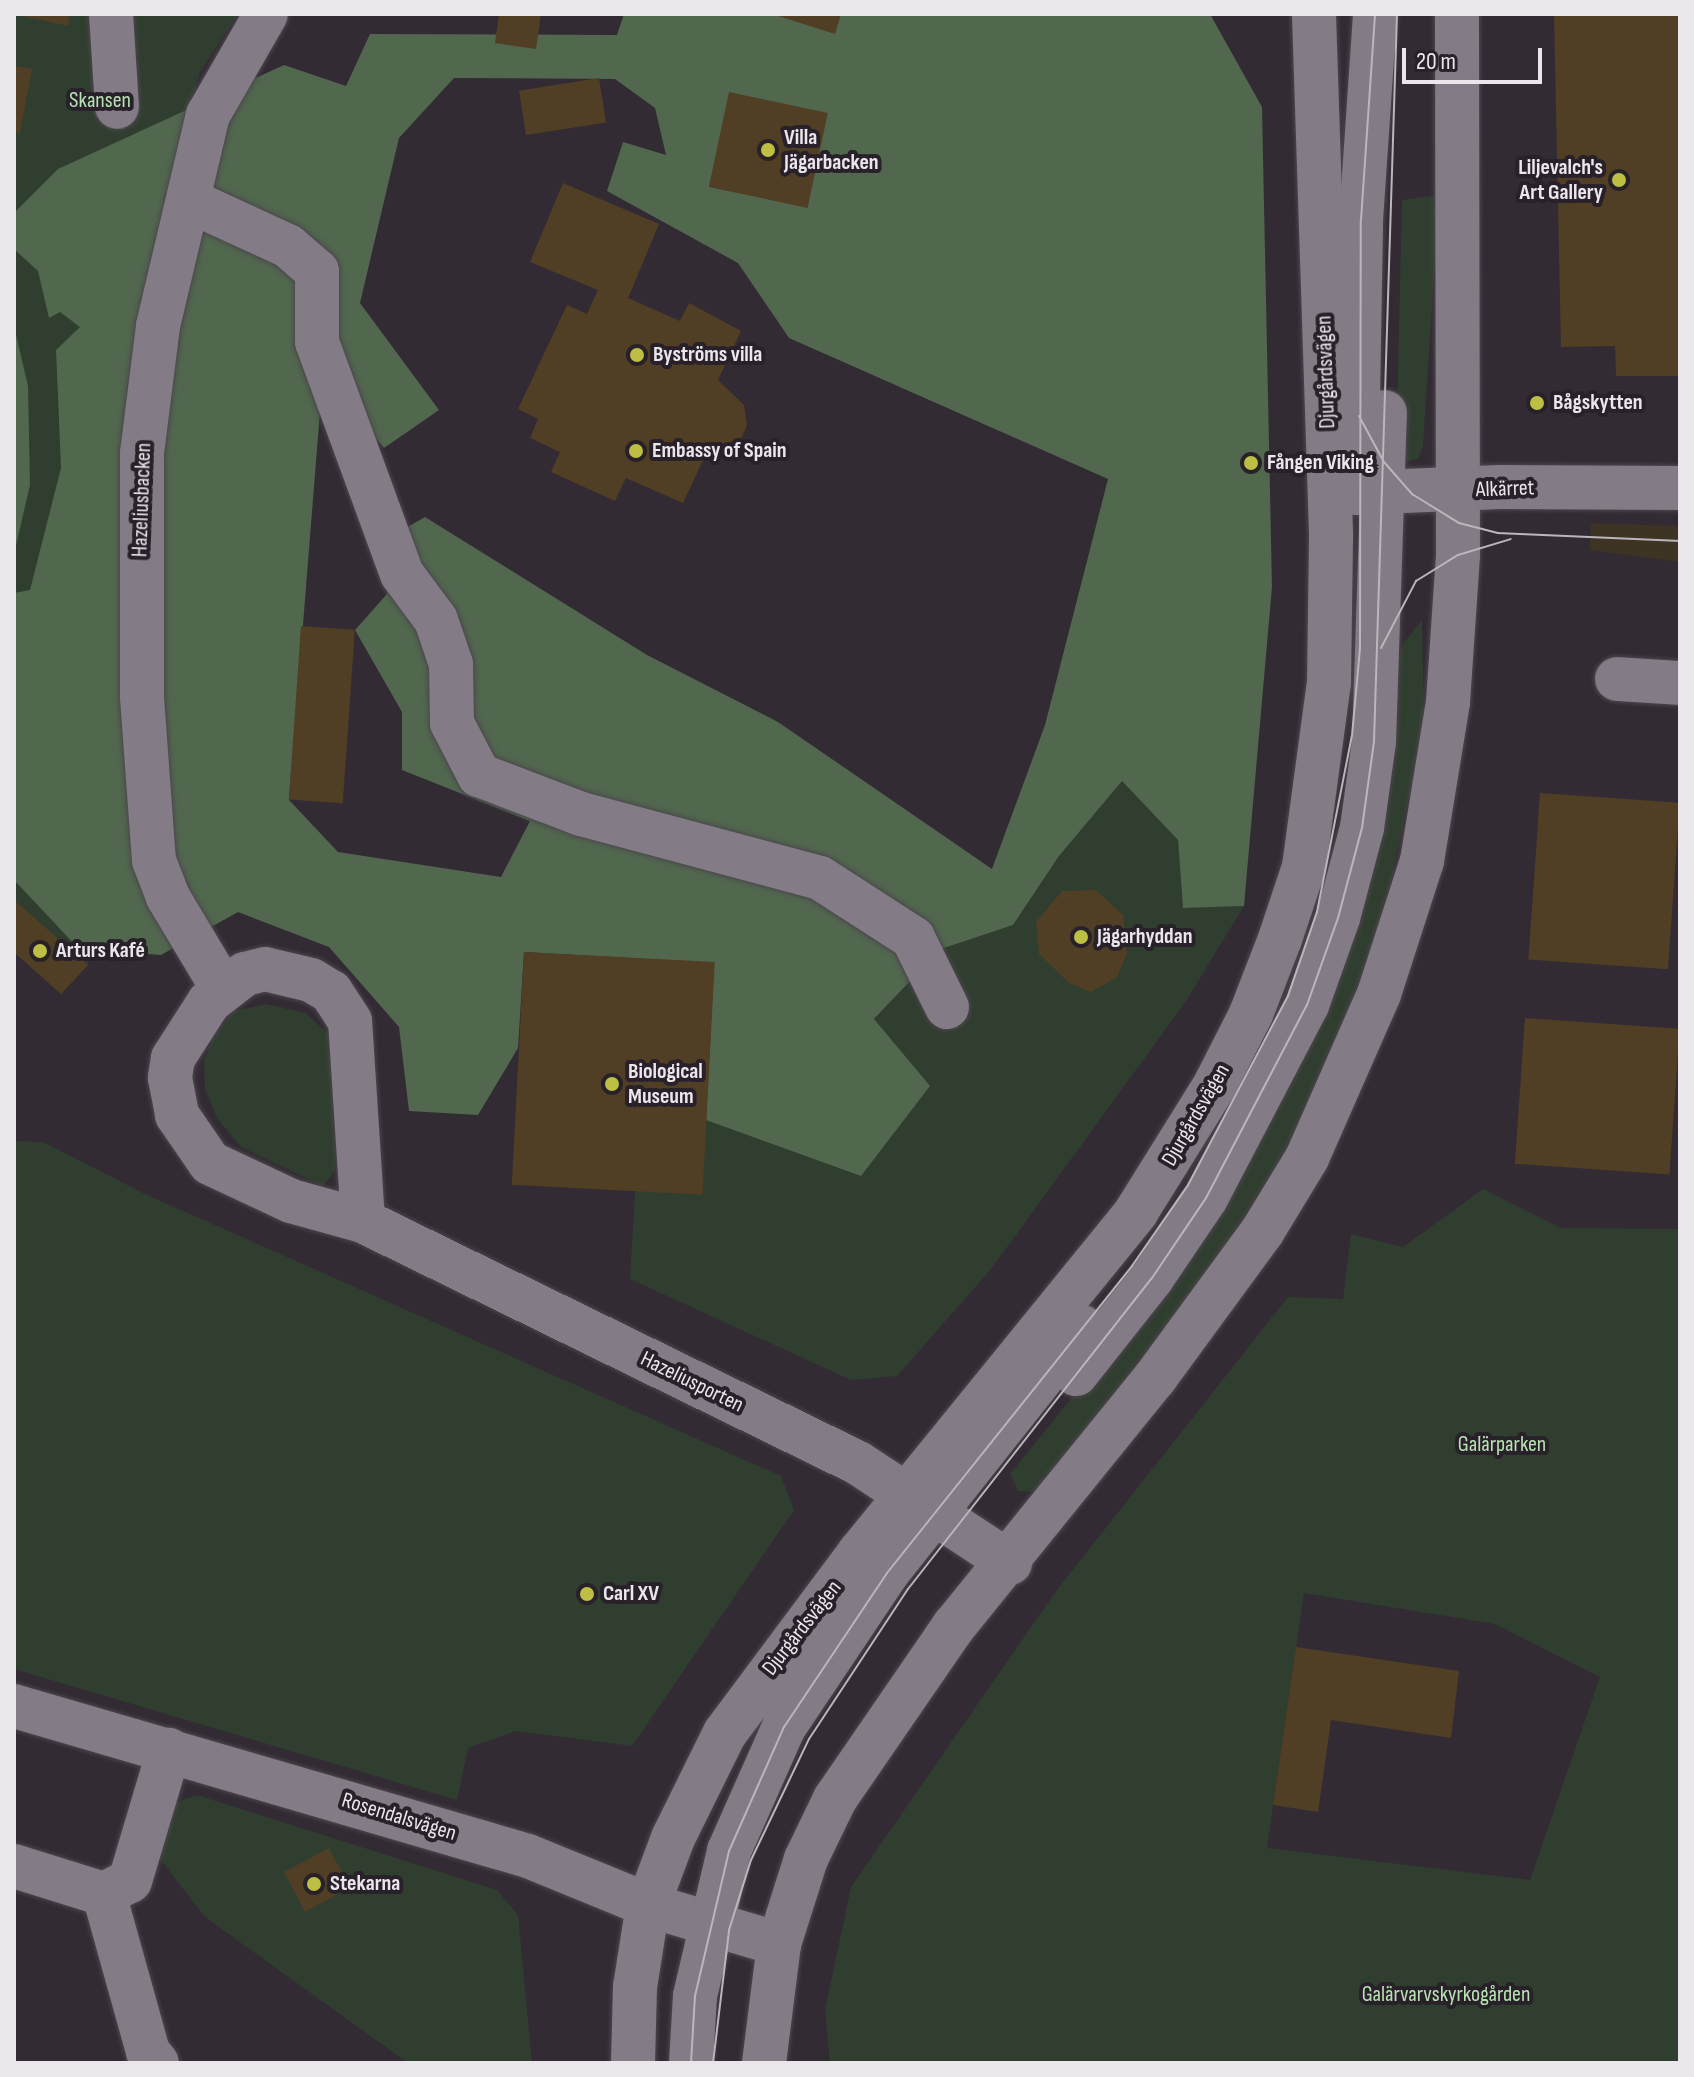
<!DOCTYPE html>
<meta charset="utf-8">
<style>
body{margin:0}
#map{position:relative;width:1694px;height:2077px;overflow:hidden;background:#322b33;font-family:"Sofia Sans Condensed",sans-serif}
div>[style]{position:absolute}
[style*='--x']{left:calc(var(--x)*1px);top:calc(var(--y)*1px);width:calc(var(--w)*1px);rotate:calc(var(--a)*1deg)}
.industrial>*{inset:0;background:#3d3423}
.green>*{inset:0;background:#303e2f}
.forest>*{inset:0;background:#51674e}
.building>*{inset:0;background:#503f24;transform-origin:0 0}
.roads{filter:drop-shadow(0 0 2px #4c464d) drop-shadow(0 0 2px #4c464d)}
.minor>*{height:44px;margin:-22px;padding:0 22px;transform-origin:22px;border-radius:22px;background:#837b85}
.tram>*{height:2px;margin:-1px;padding:0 1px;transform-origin:1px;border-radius:1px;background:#bbb6bc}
.dots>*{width:22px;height:22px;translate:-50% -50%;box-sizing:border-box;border:4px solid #282129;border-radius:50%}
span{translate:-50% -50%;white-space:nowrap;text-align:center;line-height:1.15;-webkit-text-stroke:8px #282129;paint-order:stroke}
.park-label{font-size:22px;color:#b8e2b3}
.poi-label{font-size:22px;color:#eae6eb;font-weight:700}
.left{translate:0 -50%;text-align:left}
.right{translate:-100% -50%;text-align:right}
.street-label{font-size:22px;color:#eae6eb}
.frame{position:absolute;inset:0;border:16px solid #eae6eb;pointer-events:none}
.scale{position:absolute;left:1402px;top:48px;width:140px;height:36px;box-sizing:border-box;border:4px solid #eae6eb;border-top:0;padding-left:10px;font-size:24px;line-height:28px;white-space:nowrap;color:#eae6eb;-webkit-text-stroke:6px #282129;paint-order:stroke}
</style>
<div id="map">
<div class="industrial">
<i style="clip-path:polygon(1591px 523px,1680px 526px,1680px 562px,1590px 550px)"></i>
</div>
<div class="green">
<i style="clip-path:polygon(14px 14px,238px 14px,200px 72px,129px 323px,115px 835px,88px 965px,61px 994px,14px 952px)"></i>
<i style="clip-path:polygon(1439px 195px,1423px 446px,1418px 459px,1406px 462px,1396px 456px,1402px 200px)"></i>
<i style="clip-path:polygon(1422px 620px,1424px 725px,1391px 882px,1351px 1016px,1300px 1128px,1192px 1299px,1035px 1492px,1018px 1491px,1010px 1474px,1169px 1278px,1232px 1190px,1402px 645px)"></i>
<i style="clip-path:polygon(1122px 780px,1178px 840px,1183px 908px,1244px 906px,1186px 1001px,991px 1269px,897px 1376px,851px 1380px,630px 1279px,635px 1192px,706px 1120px,874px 1020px,941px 949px,1013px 925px,1059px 856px)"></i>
<i style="clip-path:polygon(266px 1004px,305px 1013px,329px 1034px,337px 1060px,335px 1171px,323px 1186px,241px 1147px,217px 1118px,205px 1089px,204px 1061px,213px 1037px,234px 1011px)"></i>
<i style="clip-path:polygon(14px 1141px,43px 1142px,147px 1195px,781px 1476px,794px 1510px,632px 1746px,516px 1731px,468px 1748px,457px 1800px,14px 1669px)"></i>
<i style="clip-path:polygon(evenodd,1483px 1189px,1561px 1228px,1680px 1229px,1680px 2063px,830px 2063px,825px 2010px,851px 1887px,1056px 1591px,1288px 1297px,1343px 1299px,1351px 1234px,1403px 1247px,1483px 1189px,1304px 1593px,1495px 1624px,1600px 1677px,1530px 1880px,1267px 1848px,1304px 1593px)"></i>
<i style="clip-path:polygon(197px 1795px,497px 1890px,518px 1915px,532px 2063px,408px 2063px,205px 1917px,156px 1854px,174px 1803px)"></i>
</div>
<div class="forest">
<i style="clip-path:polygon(evenodd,624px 14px,1210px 14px,1262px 107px,1272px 587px,1244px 906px,1183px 908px,1178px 840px,1122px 781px,1059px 856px,1013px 925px,941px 949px,874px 1019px,930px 1086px,861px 1176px,706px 1120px,714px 963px,524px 952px,518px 1048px,478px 1115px,409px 1111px,399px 1027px,329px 947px,238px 912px,161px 955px,79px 949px,14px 880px,14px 593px,30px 590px,61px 468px,56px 350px,80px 327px,60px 312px,49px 318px,38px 271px,14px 249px,14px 213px,58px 169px,284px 65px,346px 86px,370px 34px,617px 35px,624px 14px,454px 78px,615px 79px,655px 108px,666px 155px,623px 142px,607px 191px,738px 263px,789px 338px,1108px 479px,1045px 725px,992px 869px,778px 722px,647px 655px,425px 517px,378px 544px,387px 594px,355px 630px,402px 712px,402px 770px,530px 821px,501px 877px,338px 852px,289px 800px,323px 374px,384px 448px,439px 410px,360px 303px,399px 138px,454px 78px)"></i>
<i style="clip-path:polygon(14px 326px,28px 386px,30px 485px,14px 554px)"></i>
</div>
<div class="building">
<i style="clip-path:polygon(14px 14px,70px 14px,68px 26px)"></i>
<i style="clip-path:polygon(499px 14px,541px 14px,536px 49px,495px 43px)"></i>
<i style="clip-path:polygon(772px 14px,841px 14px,835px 34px)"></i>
<i style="clip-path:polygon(1554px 14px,1680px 14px,1680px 376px,1616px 376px,1615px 346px,1561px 347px)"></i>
<i style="clip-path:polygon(14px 66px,32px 69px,20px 133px,14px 132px)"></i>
<i style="left:599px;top:78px;width:45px;height:81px;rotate:81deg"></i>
<i style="left:729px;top:92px;width:101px;height:97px;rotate:12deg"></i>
<i style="clip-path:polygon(563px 183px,659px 224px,628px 298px,680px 321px,689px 303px,741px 331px,718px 380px,744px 405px,747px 425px,739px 444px,704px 458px,683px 503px,626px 478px,615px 501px,551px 472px,560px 452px,530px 438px,538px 419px,518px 409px,567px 305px,587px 314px,598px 290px,530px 262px)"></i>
<i style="left:301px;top:626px;width:54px;height:174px;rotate:4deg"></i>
<i style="left:1540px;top:793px;width:140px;height:167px;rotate:4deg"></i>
<i style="clip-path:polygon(1096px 890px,1123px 915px,1127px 953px,1117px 977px,1091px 992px,1069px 983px,1039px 954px,1036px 922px,1062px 891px)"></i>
<i style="clip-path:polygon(14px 900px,88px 965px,61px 994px,14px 952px)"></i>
<i style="left:524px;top:952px;width:191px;height:233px;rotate:3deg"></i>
<i style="left:1525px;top:1018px;width:155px;height:146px;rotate:4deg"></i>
<i style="clip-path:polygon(1296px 1647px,1459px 1671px,1451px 1738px,1331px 1720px,1318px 1812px,1273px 1805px)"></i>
<i style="left:329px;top:1848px;width:45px;height:51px;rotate:62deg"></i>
</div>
<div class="roads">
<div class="minor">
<i style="--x:111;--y:14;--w:93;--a:86.3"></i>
<i style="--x:190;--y:201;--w:108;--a:24.7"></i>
<i style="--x:288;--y:246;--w:38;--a:41"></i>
<i style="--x:317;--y:271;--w:71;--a:90"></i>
<i style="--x:317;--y:342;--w:247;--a:69.9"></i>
<i style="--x:402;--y:574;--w:57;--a:53.5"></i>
<i style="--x:436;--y:620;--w:46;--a:71.2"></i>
<i style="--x:451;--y:664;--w:59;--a:89"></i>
<i style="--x:452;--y:723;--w:59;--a:62.6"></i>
<i style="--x:479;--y:775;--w:109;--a:20.9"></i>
<i style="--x:581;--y:814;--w:247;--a:15"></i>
<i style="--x:820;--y:878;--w:111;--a:32.8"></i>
<i style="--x:913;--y:938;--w:77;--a:63.8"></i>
<i style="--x:1357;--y:455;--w:235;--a:-89"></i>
<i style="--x:1361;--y:220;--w:206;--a:-86.1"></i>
<i style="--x:1356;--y:493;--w:144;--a:-2.4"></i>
<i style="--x:1500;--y:487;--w:180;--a:0.3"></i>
<i style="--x:1617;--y:679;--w:63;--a:3.6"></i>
<i style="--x:223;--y:989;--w:107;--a:-120.9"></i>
<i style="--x:168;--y:897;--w:39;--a:-111"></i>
<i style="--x:154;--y:861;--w:165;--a:-94.2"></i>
<i style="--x:142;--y:696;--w:243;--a:-90"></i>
<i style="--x:142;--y:453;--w:128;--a:-82.8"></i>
<i style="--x:158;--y:326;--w:217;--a:-76.7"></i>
<i style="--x:208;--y:115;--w:116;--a:-60.1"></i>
<i style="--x:363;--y:1221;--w:200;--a:-93.7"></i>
<i style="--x:350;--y:1021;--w:35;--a:-123"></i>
<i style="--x:331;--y:992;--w:23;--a:-149"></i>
<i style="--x:311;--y:980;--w:47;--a:-166.6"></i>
<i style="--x:265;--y:969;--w:21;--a:166"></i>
<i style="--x:245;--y:974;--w:46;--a:142.1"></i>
<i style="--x:209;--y:1002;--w:67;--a:122.7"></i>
<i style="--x:173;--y:1058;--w:20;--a:99"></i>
<i style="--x:170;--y:1078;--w:38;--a:79"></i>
<i style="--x:177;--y:1115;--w:58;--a:55.5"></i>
<i style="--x:210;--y:1163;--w:89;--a:25.1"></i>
<i style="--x:291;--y:1201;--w:75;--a:15.5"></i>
<i style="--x:363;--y:1221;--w:551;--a:26.05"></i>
<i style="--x:858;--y:1463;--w:182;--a:33.3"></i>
<i style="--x:1076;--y:1374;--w:122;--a:-51.6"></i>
<i style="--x:1152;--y:1278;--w:97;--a:-56"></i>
<i style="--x:1206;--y:1198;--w:218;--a:-62.4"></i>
<i style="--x:1307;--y:1005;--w:92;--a:-70.4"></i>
<i style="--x:1338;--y:918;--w:93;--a:-75.1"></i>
<i style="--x:1362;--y:828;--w:88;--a:-82.1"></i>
<i style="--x:1374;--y:741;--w:329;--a:-88.1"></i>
<i style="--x:14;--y:1706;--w:535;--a:16.27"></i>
<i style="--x:528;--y:1856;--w:130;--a:22.2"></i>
<i style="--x:648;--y:1905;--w:137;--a:16.6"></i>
<i style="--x:14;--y:1866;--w:94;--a:17.3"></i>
<i style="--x:104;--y:1894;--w:29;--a:-27"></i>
<i style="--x:130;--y:1881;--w:137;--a:-73.4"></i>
<i style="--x:104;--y:1894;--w:164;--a:74.4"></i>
<i style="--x:148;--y:2052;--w:14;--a:51"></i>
<i style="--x:633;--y:2063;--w:76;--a:-88.5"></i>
<i style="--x:635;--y:1987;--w:83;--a:-81"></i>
<i style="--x:648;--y:1905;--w:72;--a:-69.5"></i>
<i style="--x:673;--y:1838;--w:117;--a:-63.7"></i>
<i style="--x:725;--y:1733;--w:226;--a:-53.3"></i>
<i style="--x:860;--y:1552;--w:438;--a:-50.9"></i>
<i style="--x:1136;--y:1212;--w:150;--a:-58.1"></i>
<i style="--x:1215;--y:1085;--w:80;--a:-63.1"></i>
<i style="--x:1251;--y:1014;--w:80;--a:-68.9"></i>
<i style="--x:1280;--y:939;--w:76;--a:-71.6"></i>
<i style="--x:1304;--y:867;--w:186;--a:-82.3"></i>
<i style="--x:1329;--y:683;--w:150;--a:-89.2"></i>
<i style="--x:1331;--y:533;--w:519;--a:-91.88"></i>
<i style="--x:691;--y:2063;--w:67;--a:-86.6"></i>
<i style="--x:695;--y:1996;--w:149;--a:-76.8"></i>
<i style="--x:729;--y:1851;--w:136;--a:-66.1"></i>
<i style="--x:784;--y:1727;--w:185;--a:-56.2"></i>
<i style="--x:887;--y:1573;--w:314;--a:-51.6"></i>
<i style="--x:764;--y:2063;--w:120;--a:-82.8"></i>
<i style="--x:779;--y:1944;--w:89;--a:-72.4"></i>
<i style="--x:806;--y:1859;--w:67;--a:-64.2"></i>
<i style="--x:835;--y:1799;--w:210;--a:-55.5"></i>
<i style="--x:954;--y:1626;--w:319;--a:-51"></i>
<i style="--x:1155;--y:1378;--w:181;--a:-53.8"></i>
<i style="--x:1262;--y:1232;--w:87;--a:-58.7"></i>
<i style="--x:1307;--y:1158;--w:179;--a:-66.3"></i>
<i style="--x:1379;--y:994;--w:140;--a:-72.1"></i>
<i style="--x:1422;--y:861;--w:161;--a:-80.7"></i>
<i style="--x:1448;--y:702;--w:147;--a:-86.1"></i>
<i style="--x:1458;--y:555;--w:541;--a:-90.11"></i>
</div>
</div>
<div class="tram">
<i style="--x:1359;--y:416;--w:52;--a:61.5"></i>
<i style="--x:1384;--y:462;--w:43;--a:48.8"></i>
<i style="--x:1412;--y:494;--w:55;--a:31.7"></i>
<i style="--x:1459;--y:523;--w:40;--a:14.4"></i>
<i style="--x:1498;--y:533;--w:182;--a:2.5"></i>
<i style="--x:1381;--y:648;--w:76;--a:-62.4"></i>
<i style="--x:1416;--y:581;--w:49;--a:-31.8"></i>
<i style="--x:1458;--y:555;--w:55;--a:-16.8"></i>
<i style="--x:691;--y:2063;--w:67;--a:-86.6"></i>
<i style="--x:695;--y:1996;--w:149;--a:-76.8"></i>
<i style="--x:729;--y:1851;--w:136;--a:-66.1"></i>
<i style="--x:784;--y:1727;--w:185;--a:-56.2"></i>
<i style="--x:887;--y:1573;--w:393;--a:-51.4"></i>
<i style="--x:1132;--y:1266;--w:98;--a:-55.3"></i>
<i style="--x:1188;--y:1185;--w:214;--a:-62.1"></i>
<i style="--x:1288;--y:996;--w:89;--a:-71"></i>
<i style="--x:1317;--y:912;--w:179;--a:-78.8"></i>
<i style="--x:1352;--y:736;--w:88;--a:-84.8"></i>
<i style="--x:1360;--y:648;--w:428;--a:-89.9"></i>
<i style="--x:1361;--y:220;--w:206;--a:-86.1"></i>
<i style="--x:713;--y:2063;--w:134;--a:-83.1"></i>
<i style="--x:729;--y:1930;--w:73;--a:-72.6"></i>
<i style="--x:751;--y:1860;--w:134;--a:-64.4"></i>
<i style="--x:809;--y:1739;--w:180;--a:-56.6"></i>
<i style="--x:908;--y:1589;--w:395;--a:-51.9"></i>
<i style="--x:1152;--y:1278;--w:97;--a:-56"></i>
<i style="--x:1206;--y:1198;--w:218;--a:-62.4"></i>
<i style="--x:1307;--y:1005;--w:92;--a:-70.4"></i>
<i style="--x:1338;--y:918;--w:93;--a:-75.1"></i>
<i style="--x:1362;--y:828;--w:88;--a:-82.1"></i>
<i style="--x:1374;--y:741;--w:727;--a:-88.19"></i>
</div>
<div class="dots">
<i style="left:768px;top:150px;background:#bcbf44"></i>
<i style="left:1619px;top:180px;background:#bcbf44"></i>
<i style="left:637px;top:355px;background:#bcbf44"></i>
<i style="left:1537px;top:403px;background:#bcbf44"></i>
<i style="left:636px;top:451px;background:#bcbf44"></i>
<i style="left:1251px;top:463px;background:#bcbf44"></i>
<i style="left:1081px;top:937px;background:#bcbf44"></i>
<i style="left:40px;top:951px;background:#bcbf44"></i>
<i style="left:612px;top:1084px;background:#bcbf44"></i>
<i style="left:587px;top:1594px;background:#bcbf44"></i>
<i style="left:314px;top:1884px;background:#bcbf44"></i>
</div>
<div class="park-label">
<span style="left:100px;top:101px">Skansen</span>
<span style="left:1502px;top:1445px">Galärparken</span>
<span style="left:1446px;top:1995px">Galärvarvskyrkogården</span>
</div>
<div class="poi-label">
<span class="left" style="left:784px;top:150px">Villa<br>Jägarbacken</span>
<span class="right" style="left:1603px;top:180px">Liljevalch's<br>Art Gallery</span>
<span class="left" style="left:653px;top:355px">Byströms villa</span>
<span class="left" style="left:1553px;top:403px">Bågskytten</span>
<span class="left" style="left:652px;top:451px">Embassy of Spain</span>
<span class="left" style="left:1267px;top:463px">Fången Viking</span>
<span class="left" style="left:1097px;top:937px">Jägarhyddan</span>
<span class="left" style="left:56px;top:951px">Arturs Kafé</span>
<span class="left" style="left:628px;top:1084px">Biological<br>Museum</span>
<span class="left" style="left:603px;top:1594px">Carl XV</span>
<span class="left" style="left:330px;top:1884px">Stekarna</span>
</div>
<div class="street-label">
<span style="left:1326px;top:372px;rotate:-92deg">Djurgårdsvägen</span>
<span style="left:1505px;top:489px;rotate:-2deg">Alkärret</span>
<span style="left:142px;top:500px;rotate:-88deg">Hazeliusbacken</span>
<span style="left:1196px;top:1115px;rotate:-60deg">Djurgårdsvägen</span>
<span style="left:692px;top:1382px;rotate:26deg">Hazeliusporten</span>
<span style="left:802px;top:1628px;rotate:-52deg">Djurgårdsvägen</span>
<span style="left:399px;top:1817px;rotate:17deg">Rosendalsvägen</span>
</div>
<div class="frame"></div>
<div class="scale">20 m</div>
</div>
